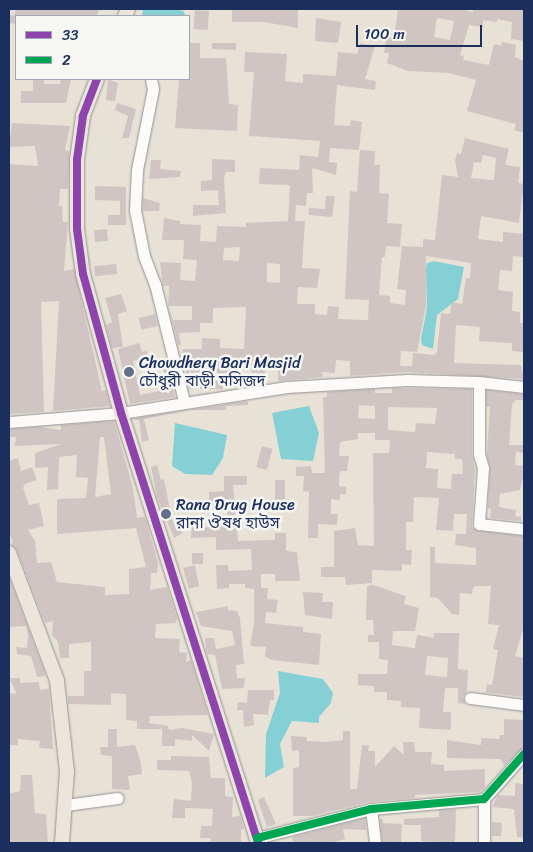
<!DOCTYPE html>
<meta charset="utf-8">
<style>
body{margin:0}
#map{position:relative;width:533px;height:852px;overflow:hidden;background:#e8e2d6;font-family:Sriracha,"Noto Sans Bengali",sans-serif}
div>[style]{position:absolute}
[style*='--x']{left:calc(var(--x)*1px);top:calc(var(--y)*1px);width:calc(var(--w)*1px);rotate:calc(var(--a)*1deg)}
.water>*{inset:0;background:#85d0d4}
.building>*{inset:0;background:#d1c5c3;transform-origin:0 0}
.roads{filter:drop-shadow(0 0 1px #929294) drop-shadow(0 0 1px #929294)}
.minor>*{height:11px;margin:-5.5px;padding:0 5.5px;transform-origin:5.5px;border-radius:5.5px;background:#fcfbf9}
.major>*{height:14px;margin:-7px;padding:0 7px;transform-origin:7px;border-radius:7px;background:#ece5dc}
.bus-1>*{height:8px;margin:-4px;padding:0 4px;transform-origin:4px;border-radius:4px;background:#8e44ad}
.bus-2>*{height:8px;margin:-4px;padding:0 4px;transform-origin:4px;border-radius:4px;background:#00a651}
.dots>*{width:14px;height:14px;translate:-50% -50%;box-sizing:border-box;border:2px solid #f6f6f2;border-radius:50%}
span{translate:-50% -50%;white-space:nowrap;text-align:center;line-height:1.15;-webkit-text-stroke:5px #f6f6f2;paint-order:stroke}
.poi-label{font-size:16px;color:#1b2f5e}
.left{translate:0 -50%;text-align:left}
.frame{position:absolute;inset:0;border:10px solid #1b2f5e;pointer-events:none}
.legend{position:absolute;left:15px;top:15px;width:175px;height:65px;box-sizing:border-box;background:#f6f6f2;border:1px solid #9ea6b7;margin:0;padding:6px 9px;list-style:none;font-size:15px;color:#1b2f5e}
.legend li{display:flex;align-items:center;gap:10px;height:25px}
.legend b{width:25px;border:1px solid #9ea6b7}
.scale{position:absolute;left:356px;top:25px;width:126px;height:22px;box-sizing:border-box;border:2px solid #1b2f5e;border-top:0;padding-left:6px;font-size:15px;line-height:18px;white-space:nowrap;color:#1b2f5e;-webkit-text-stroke:4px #f6f6f2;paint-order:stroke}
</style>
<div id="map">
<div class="water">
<i style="clip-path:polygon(143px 9px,174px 9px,183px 11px,186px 16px,142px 16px)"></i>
<i style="clip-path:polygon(434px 261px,464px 267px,458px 299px,437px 315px,433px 349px,422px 345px,421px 339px,427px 308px,426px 268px,427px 263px)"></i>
<i style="clip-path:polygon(309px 406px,319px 433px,313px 461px,281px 459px,272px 413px)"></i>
<i style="clip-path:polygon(175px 423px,227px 435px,223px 458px,212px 475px,185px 474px,172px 466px)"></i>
<i style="clip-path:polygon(278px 671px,323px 679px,333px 693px,331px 703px,319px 717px,319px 723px,292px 721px,280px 744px,284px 767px,265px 778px,266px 734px,280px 693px)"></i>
</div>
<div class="building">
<i style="clip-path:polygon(16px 9px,99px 9px,97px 16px,16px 16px,16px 24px,9px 23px,9px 14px,14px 16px)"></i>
<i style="clip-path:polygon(232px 9px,298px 9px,298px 28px,264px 22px,232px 22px)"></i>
<i style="clip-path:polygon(evenodd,398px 9px,460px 9px,473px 12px,473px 9px,524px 10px,524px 41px,511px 39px,512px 22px,497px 19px,497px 22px,483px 20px,483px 27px,469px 25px,460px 55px,464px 56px,463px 60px,489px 65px,494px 44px,501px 46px,502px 42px,516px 45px,515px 57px,524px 61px,524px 133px,514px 130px,516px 124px,467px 111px,476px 80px,449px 73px,408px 71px,387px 63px,389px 53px,384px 53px,386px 37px,394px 38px,398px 9px,437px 18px,454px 21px,450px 40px,434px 37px,437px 18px)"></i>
<i style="left:195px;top:10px;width:14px;height:19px;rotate:4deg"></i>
<i style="clip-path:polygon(316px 18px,341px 22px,338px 43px,315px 41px)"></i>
<i style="clip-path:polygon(189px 43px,200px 43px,200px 58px,226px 58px,229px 104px,238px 105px,237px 131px,175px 128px,179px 79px,189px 79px)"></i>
<i style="clip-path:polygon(212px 43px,236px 43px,236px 50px,212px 49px)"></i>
<i style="clip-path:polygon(evenodd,360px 43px,375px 46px,365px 79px,376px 81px,375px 90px,337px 85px,334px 125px,350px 126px,351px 120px,362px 122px,359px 150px,330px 148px,329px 162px,337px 163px,336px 175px,312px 168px,313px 193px,307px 193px,306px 206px,296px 205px,295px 221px,305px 221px,302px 268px,320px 269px,317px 288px,298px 287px,297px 304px,315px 304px,315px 314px,327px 315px,328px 306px,339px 307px,338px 319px,368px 320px,369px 300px,345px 299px,350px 191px,357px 192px,360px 150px,375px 151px,374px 165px,380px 165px,379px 193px,389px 194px,387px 223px,402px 224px,400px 247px,386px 246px,385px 257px,382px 257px,379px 295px,390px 296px,390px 303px,405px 305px,406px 290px,397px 289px,402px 246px,423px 247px,423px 239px,435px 240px,442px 175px,458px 177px,455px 160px,457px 153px,461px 154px,465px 138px,509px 149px,505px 165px,520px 167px,518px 183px,524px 184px,519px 223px,481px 216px,478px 239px,503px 242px,503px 232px,524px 234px,524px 257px,513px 256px,512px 271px,500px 270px,498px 290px,513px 292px,512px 311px,520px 312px,520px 323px,524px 323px,524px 352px,512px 351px,512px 343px,479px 341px,480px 327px,456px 325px,454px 363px,521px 365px,524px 379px,407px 372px,350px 376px,350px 361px,336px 360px,335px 373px,322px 372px,323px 377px,278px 381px,278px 368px,265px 368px,265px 383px,252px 383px,252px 365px,238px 364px,236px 380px,222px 382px,223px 389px,189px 389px,182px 349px,202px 349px,202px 338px,220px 339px,220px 348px,244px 349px,246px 307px,213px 308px,213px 323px,200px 323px,200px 332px,179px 333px,181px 345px,178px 345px,169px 308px,173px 320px,192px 320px,192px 306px,168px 306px,169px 286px,163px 286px,160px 262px,181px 263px,180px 280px,195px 281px,197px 260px,183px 259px,184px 240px,162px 240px,164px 218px,180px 221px,180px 224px,201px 225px,200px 241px,216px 242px,217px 226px,246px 227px,246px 223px,288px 221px,290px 185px,259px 184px,260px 168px,299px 170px,300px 155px,318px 157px,320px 141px,249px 136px,254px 72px,244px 72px,245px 52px,287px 54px,285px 81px,303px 83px,303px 74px,336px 76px,338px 52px,357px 54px,360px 43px,483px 155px,496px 158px,494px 180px,471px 178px,474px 162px,481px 163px,483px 155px,360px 43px,240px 247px,239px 261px,223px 260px,224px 248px,240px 247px,360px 43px,426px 256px,471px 263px,470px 278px,466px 278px,462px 304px,452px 302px,450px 314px,441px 313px,437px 352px,434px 355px,413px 353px,412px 366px,400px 366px,401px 351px,417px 352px,426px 306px,426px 256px,360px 43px,267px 263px,280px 264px,280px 283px,267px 282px,267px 263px)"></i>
<i style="clip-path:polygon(33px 79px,44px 79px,44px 84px,60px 84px,61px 79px,71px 80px,66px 103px,21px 103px,21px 91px,33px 91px)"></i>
<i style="clip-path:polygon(108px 79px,118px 83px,115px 101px,106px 100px)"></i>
<i style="clip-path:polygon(117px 103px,136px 109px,129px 138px,122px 138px,128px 116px,115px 110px)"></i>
<i style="clip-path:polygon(12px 123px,70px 126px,65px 150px,69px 151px,68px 189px,60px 189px,59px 206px,62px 206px,63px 222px,68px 222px,64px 271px,74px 269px,102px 391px,106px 390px,110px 406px,53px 411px,59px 301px,41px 302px,44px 412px,9px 414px,9px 164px,38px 166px,35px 146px,9px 147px)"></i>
<i style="clip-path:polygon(212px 159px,235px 160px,235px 172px,226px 172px,224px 177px,226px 213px,193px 216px,193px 205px,219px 205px,218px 190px,201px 191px,201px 181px,212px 180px)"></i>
<i style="clip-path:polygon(151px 160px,161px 160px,160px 169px,181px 171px,180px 177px,149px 179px)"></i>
<i style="clip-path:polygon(95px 186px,126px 187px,126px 225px,108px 225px,108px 215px,120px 215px,120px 201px,95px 200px)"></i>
<i style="clip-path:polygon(326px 196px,335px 196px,332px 217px,309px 215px,309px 208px,325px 209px)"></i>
<i style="clip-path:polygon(143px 198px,160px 203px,159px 211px,143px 211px)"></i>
<i style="left:107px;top:229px;width:12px;height:13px;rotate:85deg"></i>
<i style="left:116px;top:264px;width:10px;height:22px;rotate:84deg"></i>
<i style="clip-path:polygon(121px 294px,127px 311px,118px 314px,123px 347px,112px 348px,106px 325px,112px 322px,105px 298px)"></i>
<i style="left:155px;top:314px;width:12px;height:17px;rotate:76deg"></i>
<i style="clip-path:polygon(139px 343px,142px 352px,147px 350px,148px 357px,133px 361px,140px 395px,169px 389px,159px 363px,164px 357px,175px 397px,130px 404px,118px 349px)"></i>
<i style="clip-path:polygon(evenodd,392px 388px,472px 389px,472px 454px,475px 469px,472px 527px,478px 531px,524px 536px,524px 626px,515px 656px,524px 658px,524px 697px,482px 692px,486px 692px,487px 684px,492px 685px,498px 650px,493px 649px,499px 625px,488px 624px,491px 586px,477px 586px,473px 587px,472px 594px,460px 593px,459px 615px,452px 614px,438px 598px,430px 597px,430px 547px,435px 547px,435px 563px,476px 565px,476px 548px,455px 545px,456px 534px,466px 534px,467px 514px,454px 514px,453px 531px,436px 530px,439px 498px,414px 497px,413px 522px,406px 522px,406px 550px,412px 550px,411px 565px,402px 564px,402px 571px,372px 570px,372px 583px,346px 585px,345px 577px,321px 577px,321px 567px,334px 567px,334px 531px,355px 528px,358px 545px,374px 546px,373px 453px,389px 453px,390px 440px,375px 440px,375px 433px,358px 433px,358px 439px,340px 442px,339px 456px,349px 456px,347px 471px,340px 471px,339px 479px,339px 486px,346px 487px,346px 494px,340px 494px,340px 500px,331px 499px,331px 514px,338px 514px,337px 525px,318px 524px,318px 538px,308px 538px,309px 492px,303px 491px,304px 476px,296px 476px,296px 467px,311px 466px,312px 473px,325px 473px,323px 397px,327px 397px,327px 392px,375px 389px,375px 393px,392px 393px,392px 388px,359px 405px,375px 406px,375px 419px,358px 418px,359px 405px,392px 388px,388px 407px,437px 408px,435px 424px,416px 423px,415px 432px,388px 430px,388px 407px,392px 388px,427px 452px,455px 454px,455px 459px,462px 459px,463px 474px,452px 474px,451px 489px,437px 488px,438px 469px,426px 468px,427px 452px)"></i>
<i style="clip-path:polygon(486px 390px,524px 394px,524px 400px,516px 400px,512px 404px,509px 445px,524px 445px,524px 453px,516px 452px,515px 465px,524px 466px,523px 477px,520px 490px,500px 494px,499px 507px,516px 510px,515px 516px,521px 517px,521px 521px,490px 518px,491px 509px,488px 508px,490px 468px,487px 454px,490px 407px,486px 407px)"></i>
<i style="clip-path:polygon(248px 401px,248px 405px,226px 406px,226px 410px,191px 410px,144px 419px,149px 440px,142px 442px,139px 420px,135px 420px,135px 418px)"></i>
<i style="clip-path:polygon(evenodd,114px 421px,133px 488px,137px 518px,145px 517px,158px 563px,157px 573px,151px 573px,150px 590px,167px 587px,177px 618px,176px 623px,156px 624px,155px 638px,180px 639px,179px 652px,187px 653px,186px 662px,191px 660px,208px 715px,150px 716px,149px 723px,162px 725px,161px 729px,137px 729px,137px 721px,126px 720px,126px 694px,111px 693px,111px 705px,68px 704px,68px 696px,84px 696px,84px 671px,91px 671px,91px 642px,69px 644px,69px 658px,60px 658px,58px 642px,52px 635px,53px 621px,45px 623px,17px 550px,10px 544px,13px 543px,9px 532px,9px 461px,18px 458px,21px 471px,32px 467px,37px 480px,25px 484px,23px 488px,29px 505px,39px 503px,44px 526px,28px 530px,35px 541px,37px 563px,51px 562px,57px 582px,105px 587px,105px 595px,129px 594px,129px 569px,146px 567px,136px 528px,57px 534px,57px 499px,86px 498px,88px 478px,76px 477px,77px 455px,59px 457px,58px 489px,47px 490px,48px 467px,35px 468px,35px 453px,61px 444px,15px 446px,16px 437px,9px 437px,9px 429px,40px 427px,61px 430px,61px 425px,114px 421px,100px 437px,104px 437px,111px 494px,95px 497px,100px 437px)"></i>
<i style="left:262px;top:446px;width:11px;height:22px;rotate:15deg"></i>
<i style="clip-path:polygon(157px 465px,161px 480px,164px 479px,172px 520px,176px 518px,183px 533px,174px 538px,157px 497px,151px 467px)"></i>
<i style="clip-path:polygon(224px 476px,247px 476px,247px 485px,233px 485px,238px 541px,275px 540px,275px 533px,286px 533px,286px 551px,297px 552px,300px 581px,275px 581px,275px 574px,261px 574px,261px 588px,268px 588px,267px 599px,278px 600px,276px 613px,266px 612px,265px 623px,303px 627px,303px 632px,321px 634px,319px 665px,272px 660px,265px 657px,266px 647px,250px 646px,254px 623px,254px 589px,245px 588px,245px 584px,229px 584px,229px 588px,217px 589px,216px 565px,228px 565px,229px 571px,252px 570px,251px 549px,216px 550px,216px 537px,191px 538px,192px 521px,202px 520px,203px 528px,228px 524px,226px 501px,209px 502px,209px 492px,224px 491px)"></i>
<i style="left:275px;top:480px;width:10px;height:25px"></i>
<i style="left:192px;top:553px;width:11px;height:11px"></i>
<i style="clip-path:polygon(195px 565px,199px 586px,189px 589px,183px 568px)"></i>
<i style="clip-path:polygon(9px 577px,46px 676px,37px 677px,31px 656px,17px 654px,16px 647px,27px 648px,28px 634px,26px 626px,9px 627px)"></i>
<i style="clip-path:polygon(evenodd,373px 585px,406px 596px,404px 604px,419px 608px,415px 631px,393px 631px,392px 645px,415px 648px,417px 635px,434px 638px,434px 633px,459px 633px,458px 669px,468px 670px,467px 691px,463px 697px,465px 704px,458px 703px,458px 688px,445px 688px,443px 712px,451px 712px,451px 730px,419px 728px,420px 708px,401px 707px,401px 701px,387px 700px,387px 692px,374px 692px,374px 686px,358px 685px,358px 674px,387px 674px,388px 660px,379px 659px,379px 642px,368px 642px,368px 635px,374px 635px,373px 620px,366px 620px,367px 586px,373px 585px,427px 656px,448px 658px,447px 677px,425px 675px,427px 656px)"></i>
<i style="clip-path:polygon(303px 592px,323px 593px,322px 602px,333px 602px,332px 619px,305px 615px)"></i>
<i style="clip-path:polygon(228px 606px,228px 610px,237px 611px,240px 618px,244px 664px,236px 665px,237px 678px,245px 678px,244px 688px,222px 689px,215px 655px,207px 654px,205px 638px,214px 638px,216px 649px,235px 645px,232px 631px,201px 626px,196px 612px)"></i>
<i style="clip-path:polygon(9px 678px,20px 678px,20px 683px,39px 682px,40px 690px,49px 689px,53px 749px,39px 748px,40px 741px,18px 739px,18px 745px,9px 745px,9px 693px,17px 694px)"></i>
<i style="clip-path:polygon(248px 690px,274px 690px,274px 700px,270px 700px,268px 715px,253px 714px,254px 725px,244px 727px,243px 710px,237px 710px,238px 702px,247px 703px)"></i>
<i style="clip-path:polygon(504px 719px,524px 720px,524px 747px,504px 766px,501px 759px,447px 758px,447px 740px,481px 745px,481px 738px,499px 739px,500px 735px,504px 735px)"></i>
<i style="clip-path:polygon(162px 725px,168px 726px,169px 730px,182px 728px,214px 734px,209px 751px,192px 735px,192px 741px,175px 739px,175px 746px,162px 746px)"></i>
<i style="clip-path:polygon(108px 729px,117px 729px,117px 747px,135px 745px,141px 763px,142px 774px,128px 776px,130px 790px,112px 789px,112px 756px,101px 755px,100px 747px,108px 747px)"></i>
<i style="clip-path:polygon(343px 731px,350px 731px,350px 789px,357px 789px,362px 745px,369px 746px,368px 751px,375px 751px,375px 767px,394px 746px,404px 755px,403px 742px,414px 742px,415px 752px,432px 752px,431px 764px,444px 765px,444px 771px,485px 769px,485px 787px,480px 792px,415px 795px,415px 798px,369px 802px,312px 816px,293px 816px,293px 768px,299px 767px,299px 750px,292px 751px,291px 736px,307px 737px,307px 741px,325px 742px,343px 740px)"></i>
<i style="clip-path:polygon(171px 756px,209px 757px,211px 778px,225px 778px,225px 796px,233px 797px,232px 817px,240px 816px,244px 829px,241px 829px,241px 843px,210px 843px,211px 838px,200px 838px,201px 826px,212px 826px,213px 809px,185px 808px,185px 818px,172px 818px,174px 799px,191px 801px,192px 783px,189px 771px,157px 770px,157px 760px,171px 760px)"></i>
<i style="clip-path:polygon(21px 775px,32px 775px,35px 813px,46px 814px,48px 843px,9px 843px,9px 794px,20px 791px)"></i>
<i style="clip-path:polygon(515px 783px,524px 784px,524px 838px,517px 837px,514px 809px,492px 807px,498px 795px,515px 796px)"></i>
<i style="clip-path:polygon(264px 797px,276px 824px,267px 827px,258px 800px)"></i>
<i style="clip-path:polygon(456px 809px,455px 843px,421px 841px,421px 825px,404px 825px,404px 819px,439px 817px,439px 810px)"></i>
<i style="clip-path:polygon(365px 818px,366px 830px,343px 829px,345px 839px,330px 843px,293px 843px,292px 837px)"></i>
<i style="clip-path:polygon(380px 819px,383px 819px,383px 823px,402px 824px,401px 843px,382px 843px)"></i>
<i style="clip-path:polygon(492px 822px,502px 823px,501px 836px,492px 836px)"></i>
</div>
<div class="roads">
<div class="minor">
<i style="--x:151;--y:79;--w:10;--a:79"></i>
<i style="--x:153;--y:89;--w:83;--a:101.2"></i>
<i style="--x:137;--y:170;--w:40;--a:92.9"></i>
<i style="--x:135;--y:210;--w:47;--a:78.9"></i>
<i style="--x:144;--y:256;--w:30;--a:69"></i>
<i style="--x:155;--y:284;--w:121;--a:76.1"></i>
<i style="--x:479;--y:382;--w:72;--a:90"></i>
<i style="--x:479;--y:454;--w:15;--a:74"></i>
<i style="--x:483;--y:468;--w:56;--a:94.1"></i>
<i style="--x:479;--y:524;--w:45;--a:6.3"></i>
<i style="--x:9;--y:422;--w:112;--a:-4.6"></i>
<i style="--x:121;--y:413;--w:168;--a:-8.9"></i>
<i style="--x:287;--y:387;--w:120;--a:-3.3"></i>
<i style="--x:407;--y:380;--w:72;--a:1.6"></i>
<i style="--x:479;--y:382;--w:45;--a:6.3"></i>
<i style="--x:470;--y:698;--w:54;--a:7.4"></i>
<i style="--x:66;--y:805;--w:52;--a:-7.7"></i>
<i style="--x:371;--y:809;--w:34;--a:83"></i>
<i style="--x:257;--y:838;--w:118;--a:-14.3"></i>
<i style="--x:371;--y:809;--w:113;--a:-5.1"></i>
<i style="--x:484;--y:799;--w:60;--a:-48.4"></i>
<i style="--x:484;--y:843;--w:44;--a:-90"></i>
</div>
<div class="major">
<i style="--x:125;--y:16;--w:8;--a:-67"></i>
<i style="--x:97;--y:79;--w:40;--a:111"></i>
<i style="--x:83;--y:116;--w:44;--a:97.8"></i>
<i style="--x:77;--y:160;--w:69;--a:90"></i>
<i style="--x:77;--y:229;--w:45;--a:82.4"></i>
<i style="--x:83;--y:274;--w:144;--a:74.7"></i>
<i style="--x:121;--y:413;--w:451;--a:72.3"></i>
<i style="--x:9;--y:553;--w:137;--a:69.4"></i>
<i style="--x:57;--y:681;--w:91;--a:83.7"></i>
<i style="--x:67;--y:771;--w:72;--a:94"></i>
</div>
</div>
<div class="bus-1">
<i style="--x:97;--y:79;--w:40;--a:111"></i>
<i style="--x:83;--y:116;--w:44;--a:97.8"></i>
<i style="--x:77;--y:160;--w:69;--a:90"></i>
<i style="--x:77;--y:229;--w:45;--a:82.4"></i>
<i style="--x:83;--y:274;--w:144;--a:74.7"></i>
<i style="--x:121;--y:413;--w:451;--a:72.3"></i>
</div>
<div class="bus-2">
<i style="--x:257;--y:838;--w:118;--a:-14.3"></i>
<i style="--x:371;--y:809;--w:113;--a:-5.1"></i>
<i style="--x:484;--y:799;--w:60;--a:-48.4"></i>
</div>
<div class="dots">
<i style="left:129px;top:372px;background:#636e88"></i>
<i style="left:166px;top:514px;background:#636e88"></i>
</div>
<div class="poi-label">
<span class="left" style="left:139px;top:372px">Chowdhery Bari Masjid<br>চৌধুরী বাড়ী মসিজদ</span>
<span class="left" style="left:176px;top:514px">Rana Drug House<br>রানা ঔষধ হাউস</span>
</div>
<div class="frame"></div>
<ul class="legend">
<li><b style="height:6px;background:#8e44ad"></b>33</li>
<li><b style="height:6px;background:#00a651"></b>2</li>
</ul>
<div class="scale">100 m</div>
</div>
